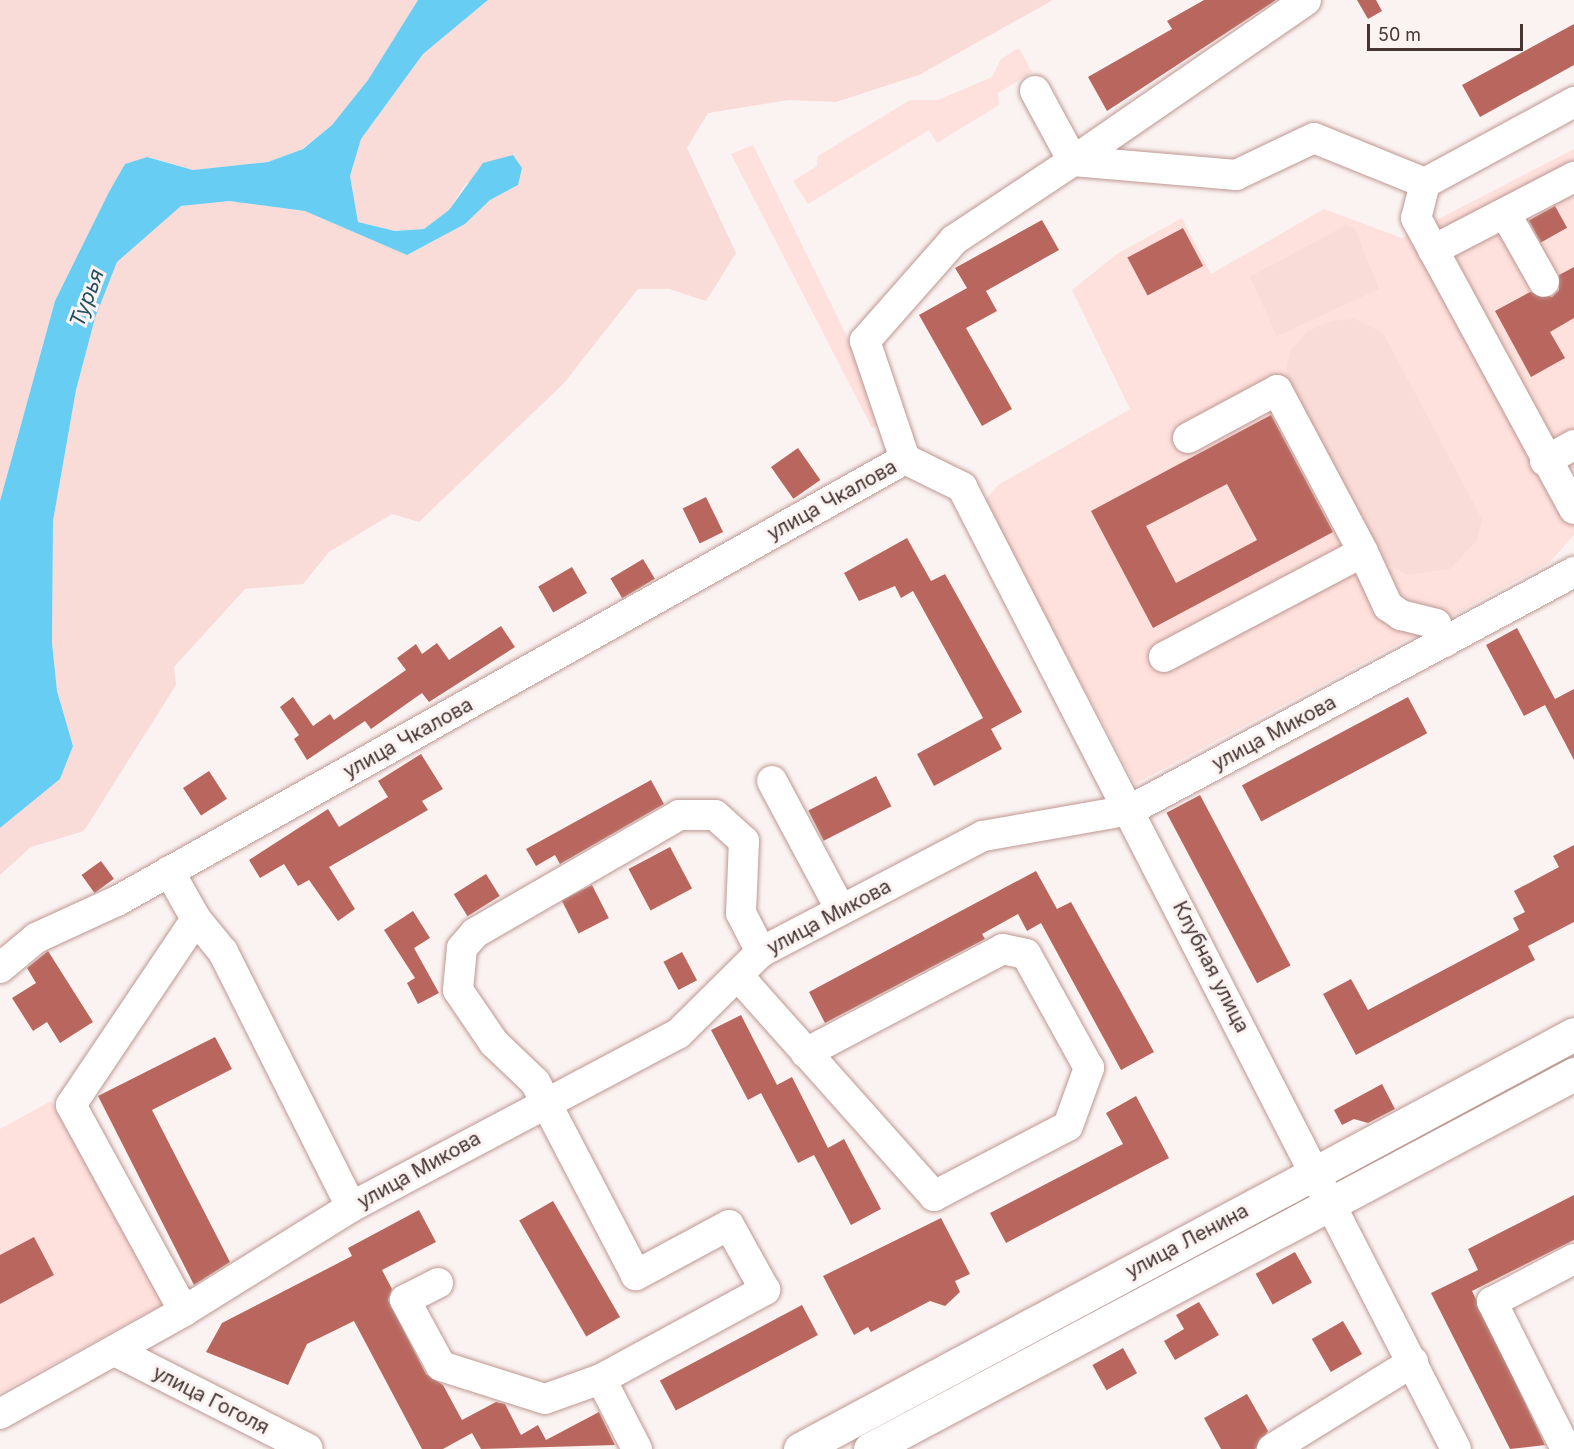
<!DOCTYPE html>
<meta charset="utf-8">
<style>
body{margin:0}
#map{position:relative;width:1574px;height:1449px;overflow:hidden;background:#fbf3f2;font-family:Inter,sans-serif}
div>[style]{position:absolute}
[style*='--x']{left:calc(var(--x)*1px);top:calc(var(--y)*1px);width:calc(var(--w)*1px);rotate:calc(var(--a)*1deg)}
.built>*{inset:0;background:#fee0dc}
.green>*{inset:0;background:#f9dbd7}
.water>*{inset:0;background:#68cdf2}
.building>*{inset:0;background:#b9675e;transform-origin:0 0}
.roads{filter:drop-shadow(0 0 2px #bd9792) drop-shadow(0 0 2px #bd9792)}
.minor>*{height:30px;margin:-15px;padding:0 15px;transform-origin:15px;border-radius:15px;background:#fff}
.major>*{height:33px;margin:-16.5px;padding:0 16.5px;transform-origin:16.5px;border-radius:16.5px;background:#fff}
span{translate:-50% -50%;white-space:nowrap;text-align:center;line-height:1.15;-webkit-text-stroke:6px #fbf3f2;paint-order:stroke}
.street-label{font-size:20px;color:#453533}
.water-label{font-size:21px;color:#244f5f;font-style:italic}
.scale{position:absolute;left:1367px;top:24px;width:156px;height:27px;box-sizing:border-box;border:3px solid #453533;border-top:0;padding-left:8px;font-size:18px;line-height:21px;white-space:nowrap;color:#453533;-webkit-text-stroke:4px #fbf3f2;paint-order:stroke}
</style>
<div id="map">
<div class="built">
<i style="clip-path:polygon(1019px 48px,1032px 72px,998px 93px,999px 105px,937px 143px,929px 130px,808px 204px,793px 181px,817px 166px,818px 156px,910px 100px,938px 100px,992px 77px,1001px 59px)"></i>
<i style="clip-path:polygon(753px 145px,888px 420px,872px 428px,731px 154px)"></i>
<i style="clip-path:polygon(1574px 149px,1574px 535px,1549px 563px,1450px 617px,1431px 615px,1427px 629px,1135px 784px,984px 501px,998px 485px,1130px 409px,1072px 290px,1117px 254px,1182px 218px,1211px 274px,1324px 209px,1402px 238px)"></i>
<i style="clip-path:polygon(51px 1101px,163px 1304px,0 1393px,0 1129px)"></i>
</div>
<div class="green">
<i style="clip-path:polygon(0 0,418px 0,368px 80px,332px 125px,302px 149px,268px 162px,193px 170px,148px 157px,125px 164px,55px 301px,0 501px)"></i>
<i style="clip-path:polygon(488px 0,1053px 0,919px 75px,836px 102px,789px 100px,708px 113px,687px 148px,736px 253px,706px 301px,669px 289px,638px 289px,564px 383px,419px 522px,392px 514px,329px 552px,303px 584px,245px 589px,174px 667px,176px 685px,84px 831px,31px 847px,0 875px,0 828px,60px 779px,73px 746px,57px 691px,52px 643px,53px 521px,76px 390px,95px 318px,117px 262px,181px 206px,229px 201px,305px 211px,407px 255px,465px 224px,490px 200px,518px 185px,466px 183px,449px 210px,424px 229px,395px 231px,358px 222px,350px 176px,361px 139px,423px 54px)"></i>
<i style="clip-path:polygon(1346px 225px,1355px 229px,1379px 289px,1277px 336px,1250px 277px)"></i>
<i style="clip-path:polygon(1355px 319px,1383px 333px,1482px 519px,1477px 540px,1450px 569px,1407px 575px,1389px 565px,1285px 377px,1290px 351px,1308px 331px,1331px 321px)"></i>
</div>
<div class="water">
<i style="clip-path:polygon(418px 0,488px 0,423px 54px,361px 139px,350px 176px,358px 222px,395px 231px,424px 229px,449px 210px,483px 163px,513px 155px,522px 168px,518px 185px,490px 200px,465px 224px,407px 255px,305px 211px,229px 201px,181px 206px,117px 262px,95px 318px,76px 390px,53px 521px,52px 643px,57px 691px,73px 746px,60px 779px,0 828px,0 501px,55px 301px,109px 192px,125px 164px,147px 157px,193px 170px,268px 162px,303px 149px,332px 125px,368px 80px)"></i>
</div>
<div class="building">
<i style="clip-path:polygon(1204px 0,1276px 0,1107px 111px,1088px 77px,1172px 29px,1167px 21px)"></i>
<i style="clip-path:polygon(1357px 0,1376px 0,1382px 11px,1368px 19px)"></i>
<i style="clip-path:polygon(1574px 24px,1574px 65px,1480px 117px,1462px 85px)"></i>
<i style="left:1555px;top:206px;width:25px;height:30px;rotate:61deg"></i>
<i style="clip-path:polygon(1042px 220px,1059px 250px,986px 291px,997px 311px,966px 328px,1012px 409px,982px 426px,919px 315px,967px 288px,955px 268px)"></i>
<i style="left:1183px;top:228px;width:43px;height:63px;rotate:62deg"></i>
<i style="clip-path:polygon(1574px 267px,1574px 318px,1550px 332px,1565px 358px,1531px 377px,1495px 311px,1530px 292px,1552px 297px,1559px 290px,1559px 275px)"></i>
<i style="clip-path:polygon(evenodd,1271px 415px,1333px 532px,1153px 628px,1091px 511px,1271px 415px,1227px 484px,1257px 540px,1176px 583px,1146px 526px,1227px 484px)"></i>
<i style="left:798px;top:448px;width:39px;height:33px;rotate:55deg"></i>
<i style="left:706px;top:497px;width:39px;height:26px;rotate:64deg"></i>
<i style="clip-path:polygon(907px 538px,931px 581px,945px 574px,1022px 712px,991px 729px,1002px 749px,934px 786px,917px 754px,983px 718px,913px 591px,901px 598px,895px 586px,859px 601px,844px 573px)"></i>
<i style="left:643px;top:559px;width:23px;height:38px;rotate:59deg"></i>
<i style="left:572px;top:567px;width:30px;height:39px;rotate:60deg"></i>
<i style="clip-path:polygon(501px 626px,515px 647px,429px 702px,422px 693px,371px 729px,365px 721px,307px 760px,294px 739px,299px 735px,280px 707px,293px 697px,313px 726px,330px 714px,334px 720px,406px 670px,397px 658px,416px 644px,422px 654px,437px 643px,449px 660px)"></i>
<i style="clip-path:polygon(1517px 628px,1555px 699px,1574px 689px,1574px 760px,1545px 705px,1524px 716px,1486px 645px)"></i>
<i style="left:1408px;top:697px;width:41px;height:188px;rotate:62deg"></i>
<i style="clip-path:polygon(421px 754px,443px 789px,422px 801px,428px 810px,329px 867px,355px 909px,338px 921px,309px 880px,298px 886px,284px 864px,260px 878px,249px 860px,328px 809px,339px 827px,388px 797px,378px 781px)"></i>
<i style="left:209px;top:771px;width:33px;height:31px;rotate:57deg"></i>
<i style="left:876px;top:776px;width:34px;height:76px;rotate:63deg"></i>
<i style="clip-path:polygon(651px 780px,664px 804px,560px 864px,555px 855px,536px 866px,526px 849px)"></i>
<i style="left:1200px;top:795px;width:193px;height:38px;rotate:62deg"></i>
<i style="clip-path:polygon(1574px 845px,1574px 922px,1528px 946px,1535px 960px,1356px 1055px,1323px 994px,1351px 979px,1368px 1010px,1519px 930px,1513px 918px,1525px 912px,1514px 891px,1559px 867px,1553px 856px)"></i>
<i style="left:670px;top:847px;width:47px;height:47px;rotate:62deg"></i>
<i style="left:101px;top:861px;width:22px;height:24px;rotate:54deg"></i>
<i style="clip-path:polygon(1036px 871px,1057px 909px,1071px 902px,1154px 1052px,1121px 1070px,1041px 923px,1027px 931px,1018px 914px,982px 934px,985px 939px,825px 1023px,809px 992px)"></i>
<i style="left:486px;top:874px;width:26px;height:38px;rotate:58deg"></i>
<i style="left:592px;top:885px;width:37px;height:34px;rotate:63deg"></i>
<i style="clip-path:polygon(413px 911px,430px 938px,414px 948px,439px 993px,418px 1004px,407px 983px,415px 978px,384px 930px)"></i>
<i style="clip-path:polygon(48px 951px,93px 1022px,60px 1043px,47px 1022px,33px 1031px,12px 998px,36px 983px,27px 968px)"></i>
<i style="left:682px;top:952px;width:32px;height:21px;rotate:62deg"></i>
<i style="clip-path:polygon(741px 1015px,777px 1085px,792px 1077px,828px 1148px,844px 1139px,881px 1209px,851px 1225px,814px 1155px,798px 1163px,761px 1093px,748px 1100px,711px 1030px)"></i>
<i style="clip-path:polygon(215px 1037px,232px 1069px,152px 1110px,230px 1262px,194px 1285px,98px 1096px)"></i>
<i style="clip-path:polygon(1382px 1084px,1395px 1109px,1368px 1123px,1354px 1119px,1342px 1125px,1334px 1110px)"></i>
<i style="clip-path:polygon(1136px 1096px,1169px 1158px,1006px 1243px,990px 1213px,1123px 1144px,1106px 1113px)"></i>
<i style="clip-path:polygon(1574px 1195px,1574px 1240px,1472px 1291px,1545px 1445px,1510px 1449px,1431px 1293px,1478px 1270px,1468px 1249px)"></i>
<i style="left:553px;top:1201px;width:134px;height:39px;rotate:60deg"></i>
<i style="clip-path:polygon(419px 1210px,436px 1242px,382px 1270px,392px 1289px,388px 1300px,426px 1374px,443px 1385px,462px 1420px,496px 1402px,505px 1404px,521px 1435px,538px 1425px,546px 1440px,599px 1412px,615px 1445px,481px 1449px,472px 1433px,443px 1449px,422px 1449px,354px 1321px,307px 1344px,288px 1385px,206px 1352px,222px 1323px,352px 1256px,348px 1248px)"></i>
<i style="clip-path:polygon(941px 1218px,970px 1274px,955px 1281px,960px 1292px,945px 1306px,930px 1301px,871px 1332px,868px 1327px,854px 1335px,823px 1276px)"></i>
<i style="clip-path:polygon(34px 1237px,54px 1275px,0 1304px,0 1255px)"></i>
<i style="left:1295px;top:1252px;width:35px;height:45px;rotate:61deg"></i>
<i style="clip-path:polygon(1199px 1302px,1219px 1335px,1175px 1360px,1164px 1341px,1184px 1329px,1176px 1315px)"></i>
<i style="left:802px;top:1305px;width:34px;height:161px;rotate:62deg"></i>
<i style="left:1343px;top:1321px;width:38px;height:36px;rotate:60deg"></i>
<i style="left:1123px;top:1348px;width:29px;height:35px;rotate:61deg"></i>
<i style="clip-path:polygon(1247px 1394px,1268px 1431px,1255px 1449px,1221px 1449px,1204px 1418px)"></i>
</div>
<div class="roads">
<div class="minor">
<i style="--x:1035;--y:91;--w:80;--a:61.5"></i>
<i style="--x:1073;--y:161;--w:283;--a:-34.6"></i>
<i style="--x:1425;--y:183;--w:36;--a:104"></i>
<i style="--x:1416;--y:218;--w:331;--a:61.5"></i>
<i style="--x:1505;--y:213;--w:79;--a:60.5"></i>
<i style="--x:1433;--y:250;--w:159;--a:-27.4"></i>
<i style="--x:1188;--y:438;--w:101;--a:-28.3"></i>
<i style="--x:1277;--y:390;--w:183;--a:62"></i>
<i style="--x:905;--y:459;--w:64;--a:26.2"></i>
<i style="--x:962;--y:487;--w:1081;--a:62.82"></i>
<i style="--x:905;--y:459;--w:125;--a:-108.7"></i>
<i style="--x:865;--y:341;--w:135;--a:-48.6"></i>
<i style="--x:954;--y:240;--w:143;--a:-33.6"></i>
<i style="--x:1073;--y:161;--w:164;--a:4.9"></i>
<i style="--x:1236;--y:175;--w:86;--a:-25.4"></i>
<i style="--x:1314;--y:138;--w:120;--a:22.1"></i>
<i style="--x:1425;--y:183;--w:170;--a:-28.5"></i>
<i style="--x:1545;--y:461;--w:33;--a:-29"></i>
<i style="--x:1164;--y:657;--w:225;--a:-27.8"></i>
<i style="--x:1363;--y:552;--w:60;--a:65.2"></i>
<i style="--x:1388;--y:606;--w:16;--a:35"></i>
<i style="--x:1401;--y:615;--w:36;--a:14"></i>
<i style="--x:1436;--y:624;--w:20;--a:66"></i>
<i style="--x:772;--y:781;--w:146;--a:61.9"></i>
<i style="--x:169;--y:871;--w:55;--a:60.6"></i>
<i style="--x:196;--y:919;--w:224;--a:123.9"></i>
<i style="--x:71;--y:1105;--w:235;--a:61.3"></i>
<i style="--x:196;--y:919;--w:43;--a:50.7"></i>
<i style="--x:223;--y:952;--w:285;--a:63.3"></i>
<i style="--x:0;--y:968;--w:47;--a:-39.8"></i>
<i style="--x:36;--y:938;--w:89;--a:-24.6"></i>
<i style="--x:117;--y:901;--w:903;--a:-29.29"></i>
<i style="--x:738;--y:975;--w:16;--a:50"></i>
<i style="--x:748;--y:987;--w:280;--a:48.3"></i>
<i style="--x:934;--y:1196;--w:151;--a:-27.6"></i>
<i style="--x:1068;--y:1126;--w:62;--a:-70.1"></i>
<i style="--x:1089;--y:1068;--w:130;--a:-118.9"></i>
<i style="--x:1026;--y:954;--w:24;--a:-168"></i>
<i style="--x:1003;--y:949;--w:223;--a:152.2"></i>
<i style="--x:438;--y:1283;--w:37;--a:153"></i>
<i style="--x:405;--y:1300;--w:75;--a:61.4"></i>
<i style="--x:441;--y:1366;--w:109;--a:17.6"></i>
<i style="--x:545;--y:1399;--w:59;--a:-19.7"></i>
<i style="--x:601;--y:1379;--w:79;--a:62.8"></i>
<i style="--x:115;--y:1351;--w:216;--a:26.9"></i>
<i style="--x:601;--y:1379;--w:187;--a:-28.5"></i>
<i style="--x:765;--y:1290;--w:74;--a:-119"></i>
<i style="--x:729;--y:1225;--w:106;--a:151.7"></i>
<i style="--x:636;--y:1275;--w:218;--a:-117.6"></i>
<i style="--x:535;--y:1082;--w:57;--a:-136.4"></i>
<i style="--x:494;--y:1043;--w:64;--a:-124.2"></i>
<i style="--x:458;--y:990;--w:42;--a:-84.6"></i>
<i style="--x:462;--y:948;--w:20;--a:-49"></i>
<i style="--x:475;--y:933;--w:236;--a:-30"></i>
<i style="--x:679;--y:815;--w:36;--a:0"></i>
<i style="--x:715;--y:815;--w:39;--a:42"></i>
<i style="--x:744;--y:841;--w:72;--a:92.4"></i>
<i style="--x:741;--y:913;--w:44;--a:62.9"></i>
<i style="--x:0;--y:1414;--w:211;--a:-29.2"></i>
<i style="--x:184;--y:1311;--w:197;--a:-31.9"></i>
<i style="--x:351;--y:1207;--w:370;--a:-27.9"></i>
<i style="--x:678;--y:1034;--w:117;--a:-44.7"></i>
<i style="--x:761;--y:952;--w:250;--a:-27.6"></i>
<i style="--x:983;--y:836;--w:149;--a:-10"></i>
<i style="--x:1130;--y:810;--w:504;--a:-28.19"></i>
<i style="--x:1272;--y:1449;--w:166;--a:-31.7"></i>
<i style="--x:1566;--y:1449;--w:165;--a:-116.7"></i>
<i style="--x:1492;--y:1302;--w:93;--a:-27.7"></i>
</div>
<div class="major">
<i style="--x:800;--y:1449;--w:878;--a:-28.2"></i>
<i style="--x:870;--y:1449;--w:798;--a:-28.04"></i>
</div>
</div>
<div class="street-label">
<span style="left:832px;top:500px;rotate:-29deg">улица Чкалова</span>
<span style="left:1274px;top:733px;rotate:-28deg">улица Микова</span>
<span style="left:408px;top:738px;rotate:-29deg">улица Чкалова</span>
<span style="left:829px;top:917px;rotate:-28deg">улица Микова</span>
<span style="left:1211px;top:967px;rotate:63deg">Клубная улица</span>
<span style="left:419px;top:1170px;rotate:-29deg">улица Микова</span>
<span style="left:1187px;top:1241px;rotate:-28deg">улица Ленина</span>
<span style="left:211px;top:1400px;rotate:27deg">улица Гоголя</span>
</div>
<div class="water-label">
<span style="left:87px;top:298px;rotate:-69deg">Турья</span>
</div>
<div class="scale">50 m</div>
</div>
